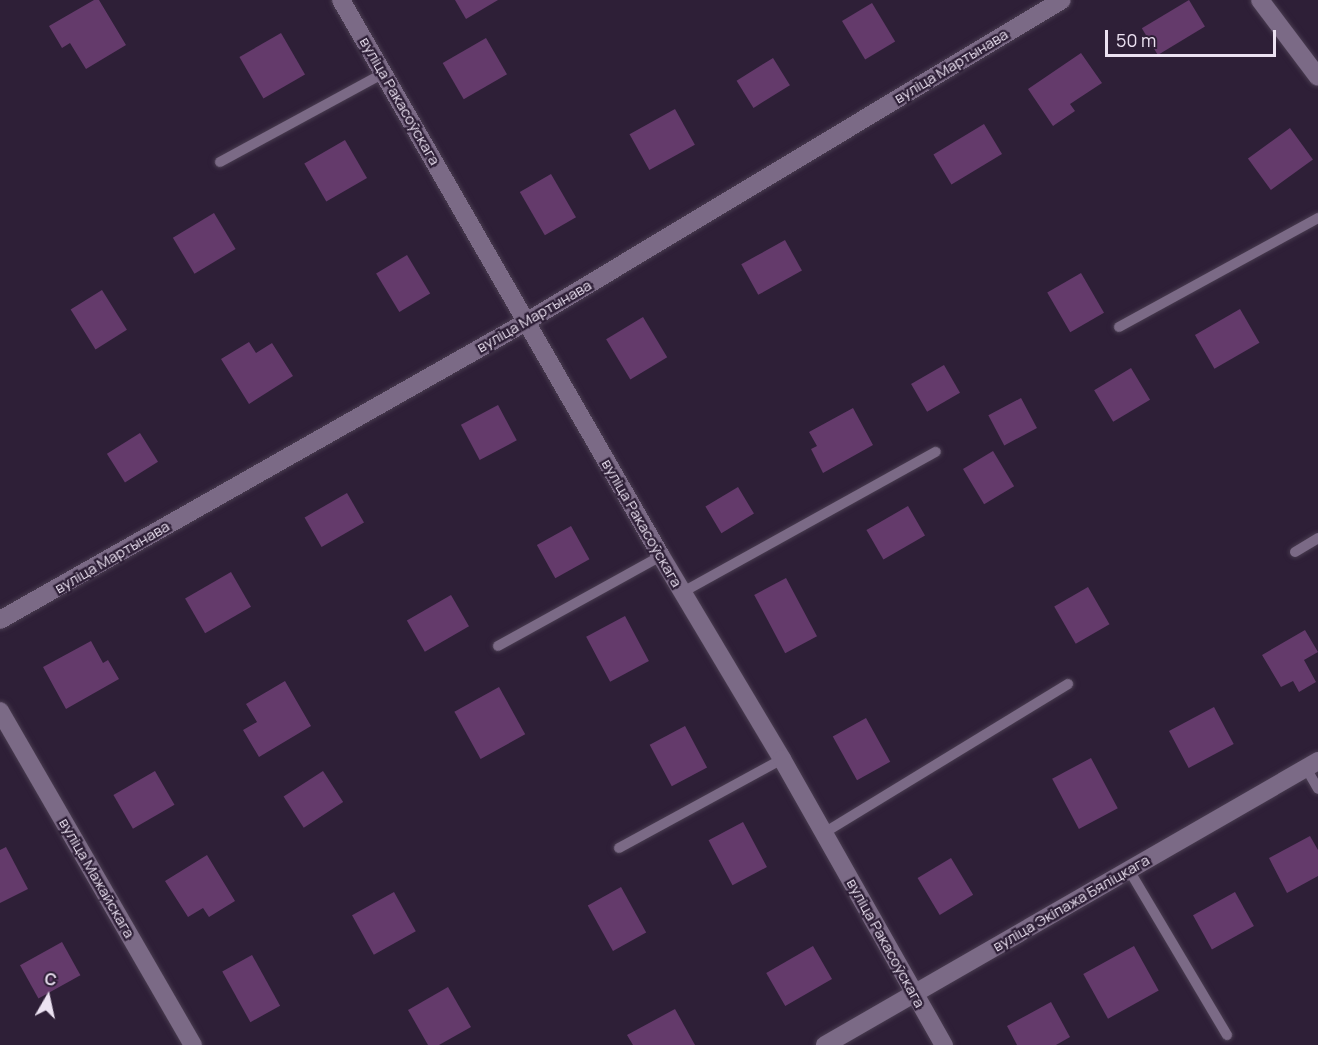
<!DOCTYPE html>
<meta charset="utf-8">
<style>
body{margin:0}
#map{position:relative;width:1318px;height:1045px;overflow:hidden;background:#2e1f37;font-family:Manrope,sans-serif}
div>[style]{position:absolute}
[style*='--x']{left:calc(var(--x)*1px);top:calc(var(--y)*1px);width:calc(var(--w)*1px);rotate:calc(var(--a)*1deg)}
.building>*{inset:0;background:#643a6b;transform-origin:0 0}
.roads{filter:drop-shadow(0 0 2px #493c50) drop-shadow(0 0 2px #493c50)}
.service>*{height:10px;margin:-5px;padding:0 5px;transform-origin:5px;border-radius:5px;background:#7b6a86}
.minor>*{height:18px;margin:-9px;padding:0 9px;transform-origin:9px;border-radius:9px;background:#7b6a86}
span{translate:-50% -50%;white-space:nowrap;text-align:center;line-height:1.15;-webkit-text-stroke:4.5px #2e1f37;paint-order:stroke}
.street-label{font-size:15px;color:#ece2f2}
.north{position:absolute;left:18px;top:967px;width:60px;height:60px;-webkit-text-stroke:4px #2e1f37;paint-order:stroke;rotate:9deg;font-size:16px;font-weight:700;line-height:24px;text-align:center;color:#ece2f2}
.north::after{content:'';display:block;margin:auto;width:21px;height:27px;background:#ece2f2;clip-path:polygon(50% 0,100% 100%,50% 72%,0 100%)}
.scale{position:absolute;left:1105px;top:30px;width:171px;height:27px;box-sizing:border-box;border:3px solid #ece2f2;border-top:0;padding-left:8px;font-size:18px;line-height:21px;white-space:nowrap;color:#ece2f2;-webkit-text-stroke:4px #2e1f37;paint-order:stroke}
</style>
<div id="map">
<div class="building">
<i style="clip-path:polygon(94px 0,99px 0,126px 45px,86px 69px,70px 43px,62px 48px,49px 26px)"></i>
<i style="clip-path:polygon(455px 0,498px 0,466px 19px)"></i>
<i style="left:1189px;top:0;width:31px;height:55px;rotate:59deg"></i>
<i style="left:872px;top:3px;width:45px;height:35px;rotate:59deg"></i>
<i style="left:281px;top:33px;width:48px;height:48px;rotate:60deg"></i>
<i style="left:486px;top:38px;width:42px;height:50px;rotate:60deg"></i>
<i style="clip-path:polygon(1081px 53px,1102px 83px,1070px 104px,1075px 111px,1053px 126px,1028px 89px)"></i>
<i style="left:773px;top:58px;width:32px;height:43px;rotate:58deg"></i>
<i style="left:675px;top:109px;width:41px;height:52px;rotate:61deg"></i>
<i style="left:984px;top:124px;width:35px;height:59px;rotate:59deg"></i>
<i style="left:1290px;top:128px;width:39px;height:52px;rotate:54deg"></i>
<i style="left:345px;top:140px;width:44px;height:47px;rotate:60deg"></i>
<i style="left:551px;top:174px;width:50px;height:36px;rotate:60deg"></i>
<i style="left:214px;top:213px;width:42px;height:48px;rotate:59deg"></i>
<i style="left:785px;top:240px;width:35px;height:50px;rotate:61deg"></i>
<i style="left:407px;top:255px;width:45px;height:36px;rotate:59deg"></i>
<i style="left:1081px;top:273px;width:46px;height:39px;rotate:60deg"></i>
<i style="left:102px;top:290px;width:47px;height:37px;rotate:58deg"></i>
<i style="left:1240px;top:309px;width:39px;height:52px;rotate:60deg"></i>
<i style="left:643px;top:317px;width:47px;height:43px;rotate:59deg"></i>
<i style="clip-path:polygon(249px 342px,256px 353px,272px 343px,293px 376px,249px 404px,221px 359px)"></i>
<i style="left:944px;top:365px;width:32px;height:38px;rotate:60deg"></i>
<i style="left:1131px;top:368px;width:37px;height:43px;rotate:59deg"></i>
<i style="left:1021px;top:398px;width:34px;height:37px;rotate:62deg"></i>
<i style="left:498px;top:405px;width:40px;height:42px;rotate:62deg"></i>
<i style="clip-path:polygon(853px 408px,873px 445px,823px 473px,811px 449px,817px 446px,809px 432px)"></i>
<i style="left:140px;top:433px;width:34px;height:39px;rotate:58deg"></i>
<i style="left:993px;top:451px;width:41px;height:35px;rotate:59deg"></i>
<i style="left:738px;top:487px;width:31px;height:38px;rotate:59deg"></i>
<i style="left:347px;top:493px;width:34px;height:49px;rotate:60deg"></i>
<i style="left:908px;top:506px;width:34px;height:48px;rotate:60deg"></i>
<i style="left:571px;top:526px;width:38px;height:39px;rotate:61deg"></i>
<i style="left:231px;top:572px;width:40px;height:53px;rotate:60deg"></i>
<i style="left:786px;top:578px;width:66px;height:36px;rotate:62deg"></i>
<i style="left:1088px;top:587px;width:43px;height:39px;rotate:60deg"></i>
<i style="left:451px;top:595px;width:36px;height:51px;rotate:60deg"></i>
<i style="left:625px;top:616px;width:51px;height:44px;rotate:62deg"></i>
<i style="clip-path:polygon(1305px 630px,1318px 652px,1304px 660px,1316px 682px,1299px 692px,1293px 681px,1281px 687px,1262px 655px)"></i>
<i style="clip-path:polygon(91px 641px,103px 663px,108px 660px,119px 679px,66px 709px,43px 667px)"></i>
<i style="clip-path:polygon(285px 681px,311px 726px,259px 757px,243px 730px,257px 722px,246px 704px)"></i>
<i style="left:499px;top:687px;width:54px;height:51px;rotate:61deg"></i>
<i style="left:1214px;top:707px;width:42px;height:51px;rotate:62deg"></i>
<i style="left:866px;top:718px;width:50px;height:38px;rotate:61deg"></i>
<i style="left:685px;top:726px;width:47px;height:40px;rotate:62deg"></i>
<i style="left:1091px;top:758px;width:57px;height:44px;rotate:62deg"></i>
<i style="left:155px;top:771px;width:39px;height:48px;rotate:60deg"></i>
<i style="left:323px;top:771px;width:37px;height:47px;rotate:57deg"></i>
<i style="left:743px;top:822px;width:51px;height:39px;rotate:62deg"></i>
<i style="clip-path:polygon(1310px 836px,1318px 850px,1318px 876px,1287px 893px,1269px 858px)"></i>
<i style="clip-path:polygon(6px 847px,28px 889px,0 903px,0 850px)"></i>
<i style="clip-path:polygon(207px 855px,235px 901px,209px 917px,203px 908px,188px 917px,165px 881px)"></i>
<i style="left:951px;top:858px;width:43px;height:39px;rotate:59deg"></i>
<i style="left:621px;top:887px;width:52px;height:38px;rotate:61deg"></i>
<i style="left:394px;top:892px;width:45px;height:48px;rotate:61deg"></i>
<i style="left:1235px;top:892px;width:39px;height:48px;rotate:61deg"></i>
<i style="left:62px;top:942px;width:38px;height:48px;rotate:61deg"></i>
<i style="left:813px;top:946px;width:38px;height:54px;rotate:60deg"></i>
<i style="left:1134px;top:946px;width:51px;height:58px;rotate:61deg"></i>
<i style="left:252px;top:955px;width:58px;height:34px;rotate:61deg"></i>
<i style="clip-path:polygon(448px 987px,471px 1027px,439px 1045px,428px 1045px,408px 1010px)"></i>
<i style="clip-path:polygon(1051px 1002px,1070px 1037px,1056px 1045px,1017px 1045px,1007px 1026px)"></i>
<i style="clip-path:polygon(675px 1009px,695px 1045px,633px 1045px,627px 1035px)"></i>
</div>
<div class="roads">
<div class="service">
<i style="--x:220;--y:162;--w:187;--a:-28.5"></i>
<i style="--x:1119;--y:327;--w:227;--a:-28.7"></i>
<i style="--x:1295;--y:552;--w:27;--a:-31"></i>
<i style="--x:683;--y:592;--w:289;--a:-29"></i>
<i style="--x:498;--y:646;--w:186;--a:-28.9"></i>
<i style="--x:1306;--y:768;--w:24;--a:60"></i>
<i style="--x:824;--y:833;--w:286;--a:-31.4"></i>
<i style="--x:619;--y:848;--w:186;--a:-28.6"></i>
<i style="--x:1129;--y:870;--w:192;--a:59.3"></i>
</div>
<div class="minor">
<i style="--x:341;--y:0;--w:642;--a:60.08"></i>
<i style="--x:661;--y:556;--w:236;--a:59.2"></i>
<i style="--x:782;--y:759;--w:329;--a:60.5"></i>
<i style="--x:1260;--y:0;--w:96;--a:53"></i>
<i style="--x:0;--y:620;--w:605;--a:-29.53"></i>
<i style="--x:526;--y:322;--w:625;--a:-31"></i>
<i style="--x:0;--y:711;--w:386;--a:60"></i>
<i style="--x:825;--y:1045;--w:569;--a:-29.94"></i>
</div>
</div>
<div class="street-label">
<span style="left:951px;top:66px;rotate:-31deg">вуліца Мартынава</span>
<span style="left:400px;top:101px;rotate:60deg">вуліца Ракасоўскага</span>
<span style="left:534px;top:316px;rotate:-30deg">вуліца Мартынава</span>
<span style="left:642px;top:523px;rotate:60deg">вуліца Ракасоўскага</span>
<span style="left:112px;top:557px;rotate:-30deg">вуліца Мартынава</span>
<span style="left:97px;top:878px;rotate:60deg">вуліца Мажайскага</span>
<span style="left:1071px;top:903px;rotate:-30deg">вуліца Экіпажа Бяліцкага</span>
<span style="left:886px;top:943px;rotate:61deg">вуліца Ракасоўскага</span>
</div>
<div class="north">С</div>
<div class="scale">50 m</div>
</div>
